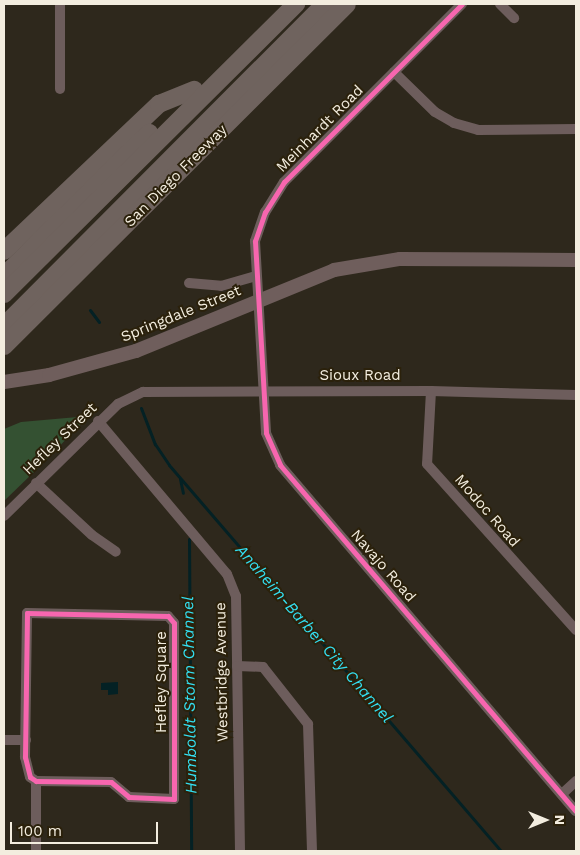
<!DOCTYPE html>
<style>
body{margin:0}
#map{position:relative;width:580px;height:855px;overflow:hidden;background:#2e281c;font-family:"Work Sans",sans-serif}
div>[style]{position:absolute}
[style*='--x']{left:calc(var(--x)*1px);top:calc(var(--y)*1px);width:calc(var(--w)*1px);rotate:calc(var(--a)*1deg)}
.green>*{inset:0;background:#345132}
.water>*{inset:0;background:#042124}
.stream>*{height:3px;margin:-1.5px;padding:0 1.5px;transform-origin:1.5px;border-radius:1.5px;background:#042124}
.street>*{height:10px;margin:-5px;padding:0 5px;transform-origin:5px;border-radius:5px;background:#6d5d5c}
.secondary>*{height:14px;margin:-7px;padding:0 7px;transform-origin:7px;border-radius:7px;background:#6f5e5c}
.highway>*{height:18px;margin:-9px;padding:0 9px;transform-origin:9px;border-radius:9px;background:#6f635e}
.cycleway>*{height:5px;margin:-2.5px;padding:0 2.5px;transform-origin:2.5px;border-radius:2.5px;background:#f766af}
span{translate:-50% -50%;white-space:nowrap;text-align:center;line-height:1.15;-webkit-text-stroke:4px #2b210b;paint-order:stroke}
.street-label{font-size:15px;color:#f3eddf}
.water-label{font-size:16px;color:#33dff2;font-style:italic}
.frame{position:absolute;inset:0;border:5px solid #f3eddf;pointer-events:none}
.north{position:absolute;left:520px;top:795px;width:50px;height:50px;-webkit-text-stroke:4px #2b210b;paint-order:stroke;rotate:90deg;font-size:14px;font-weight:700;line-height:20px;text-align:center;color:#f3eddf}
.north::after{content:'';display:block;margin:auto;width:18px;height:22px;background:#f3eddf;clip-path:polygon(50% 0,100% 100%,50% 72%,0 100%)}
.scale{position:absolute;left:10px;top:822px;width:148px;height:22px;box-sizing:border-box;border:2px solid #f3eddf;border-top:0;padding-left:6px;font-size:15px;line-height:18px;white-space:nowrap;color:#f3eddf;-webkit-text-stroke:4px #2b210b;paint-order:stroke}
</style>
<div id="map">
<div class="green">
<i style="clip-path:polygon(89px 416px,34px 472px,4px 501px,4px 429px,21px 422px)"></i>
</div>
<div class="water">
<i style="clip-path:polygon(118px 682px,118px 694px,108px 695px,108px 690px,101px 690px,101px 683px)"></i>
</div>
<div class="stream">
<i style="--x:90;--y:310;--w:15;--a:53"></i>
<i style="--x:141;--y:408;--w:39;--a:69"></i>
<i style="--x:155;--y:444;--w:25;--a:56"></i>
<i style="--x:169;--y:465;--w:509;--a:49.3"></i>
<i style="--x:180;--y:479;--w:14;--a:78"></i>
<i style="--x:189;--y:539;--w:312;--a:89.6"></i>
</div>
<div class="street">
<i style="--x:60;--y:4;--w:85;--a:90"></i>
<i style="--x:462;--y:4;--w:252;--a:135"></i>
<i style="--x:284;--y:182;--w:36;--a:122"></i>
<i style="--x:265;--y:212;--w:31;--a:109"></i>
<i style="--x:255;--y:241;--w:192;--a:86.7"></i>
<i style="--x:266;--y:433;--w:35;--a:66"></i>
<i style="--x:280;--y:465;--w:455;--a:49.5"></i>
<i style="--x:500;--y:4;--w:20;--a:45"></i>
<i style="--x:394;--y:72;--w:57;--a:44.3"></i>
<i style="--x:435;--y:112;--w:22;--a:30"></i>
<i style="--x:454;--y:123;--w:25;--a:16"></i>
<i style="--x:478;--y:130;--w:98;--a:-0.6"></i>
<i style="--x:189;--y:283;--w:32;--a:5"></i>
<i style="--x:221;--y:286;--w:36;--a:-16"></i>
<i style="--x:431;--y:391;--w:73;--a:93.1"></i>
<i style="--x:427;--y:464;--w:223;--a:48.1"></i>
<i style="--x:98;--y:421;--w:200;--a:49.9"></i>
<i style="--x:227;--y:574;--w:24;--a:68"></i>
<i style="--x:236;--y:596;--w:255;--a:89.1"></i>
<i style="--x:36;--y:483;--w:76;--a:42.9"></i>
<i style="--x:92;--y:535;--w:29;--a:35"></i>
<i style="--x:4;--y:516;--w:160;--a:-44.5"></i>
<i style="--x:118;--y:404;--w:28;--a:-26"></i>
<i style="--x:143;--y:392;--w:288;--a:-0.2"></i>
<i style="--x:431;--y:391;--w:145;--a:1.6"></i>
<i style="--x:27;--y:613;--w:141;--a:1.2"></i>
<i style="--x:168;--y:616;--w:9;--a:49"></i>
<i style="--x:174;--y:623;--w:176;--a:90"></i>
<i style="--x:174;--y:799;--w:45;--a:-177.5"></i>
<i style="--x:129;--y:797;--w:23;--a:-140"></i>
<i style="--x:111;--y:782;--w:75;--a:-179.2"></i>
<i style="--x:36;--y:781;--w:7;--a:-146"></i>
<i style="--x:30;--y:777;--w:21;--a:-104"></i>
<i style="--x:25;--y:757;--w:144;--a:-89.2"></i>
<i style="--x:237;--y:666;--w:26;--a:2"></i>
<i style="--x:263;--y:667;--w:73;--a:51.7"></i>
<i style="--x:308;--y:724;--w:127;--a:88.2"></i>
<i style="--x:4;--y:740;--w:22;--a:0"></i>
<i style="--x:562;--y:794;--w:19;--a:-43"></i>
<i style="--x:36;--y:851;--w:70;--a:-90"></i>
</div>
<div class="secondary">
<i style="--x:4;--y:382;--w:46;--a:-8.8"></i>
<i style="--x:49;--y:375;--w:90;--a:-15.4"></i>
<i style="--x:136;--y:351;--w:214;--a:-22.2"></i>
<i style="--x:334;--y:270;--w:67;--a:-9.5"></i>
<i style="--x:400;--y:259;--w:176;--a:0.3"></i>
</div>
<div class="highway">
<i style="--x:4;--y:251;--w:214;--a:-43.5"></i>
<i style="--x:159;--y:104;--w:38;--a:-22"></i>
<i style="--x:4;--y:276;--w:204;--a:-44.6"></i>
<i style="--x:4;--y:294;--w:412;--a:-44.8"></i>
<i style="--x:4;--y:326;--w:455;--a:-45.1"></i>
<i style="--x:4;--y:346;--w:484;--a:-44.9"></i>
</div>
<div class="cycleway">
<i style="--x:462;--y:4;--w:252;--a:135"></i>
<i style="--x:284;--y:182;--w:36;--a:122"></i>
<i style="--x:265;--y:212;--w:31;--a:109"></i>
<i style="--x:255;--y:241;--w:192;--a:86.7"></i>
<i style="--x:266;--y:433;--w:35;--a:66"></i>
<i style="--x:280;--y:465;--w:455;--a:49.5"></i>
<i style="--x:27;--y:613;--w:141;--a:1.2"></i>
<i style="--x:168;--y:616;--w:9;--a:49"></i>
<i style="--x:174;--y:623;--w:176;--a:90"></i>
<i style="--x:174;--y:799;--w:45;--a:-177.5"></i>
<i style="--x:129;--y:797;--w:23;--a:-140"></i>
<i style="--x:111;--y:782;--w:75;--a:-179.2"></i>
<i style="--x:36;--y:781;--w:7;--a:-146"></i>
<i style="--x:30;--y:777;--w:21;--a:-104"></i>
<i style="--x:25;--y:757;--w:144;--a:-89.2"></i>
</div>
<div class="street-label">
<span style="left:320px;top:129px;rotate:-45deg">Meinhardt Road</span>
<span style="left:176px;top:176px;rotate:-45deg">San Diego Freeway</span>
<span style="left:181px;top:314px;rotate:-22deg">Springdale Street</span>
<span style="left:360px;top:376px">Sioux Road</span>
<span style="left:60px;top:439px;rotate:-44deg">Hefley Street</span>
<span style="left:487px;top:511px;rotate:49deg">Modoc Road</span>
<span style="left:383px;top:566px;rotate:49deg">Navajo Road</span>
<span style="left:222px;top:672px;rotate:-91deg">Westbridge Avenue</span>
<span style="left:162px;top:682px;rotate:-90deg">Hefley Square</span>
</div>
<div class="water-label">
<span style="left:314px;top:634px;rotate:49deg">Anaheim-Barber City Channel</span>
<span style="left:190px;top:695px;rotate:-91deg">Humboldt Storm Channel</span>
</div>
<div class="frame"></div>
<div class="north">N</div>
<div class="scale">100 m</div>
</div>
